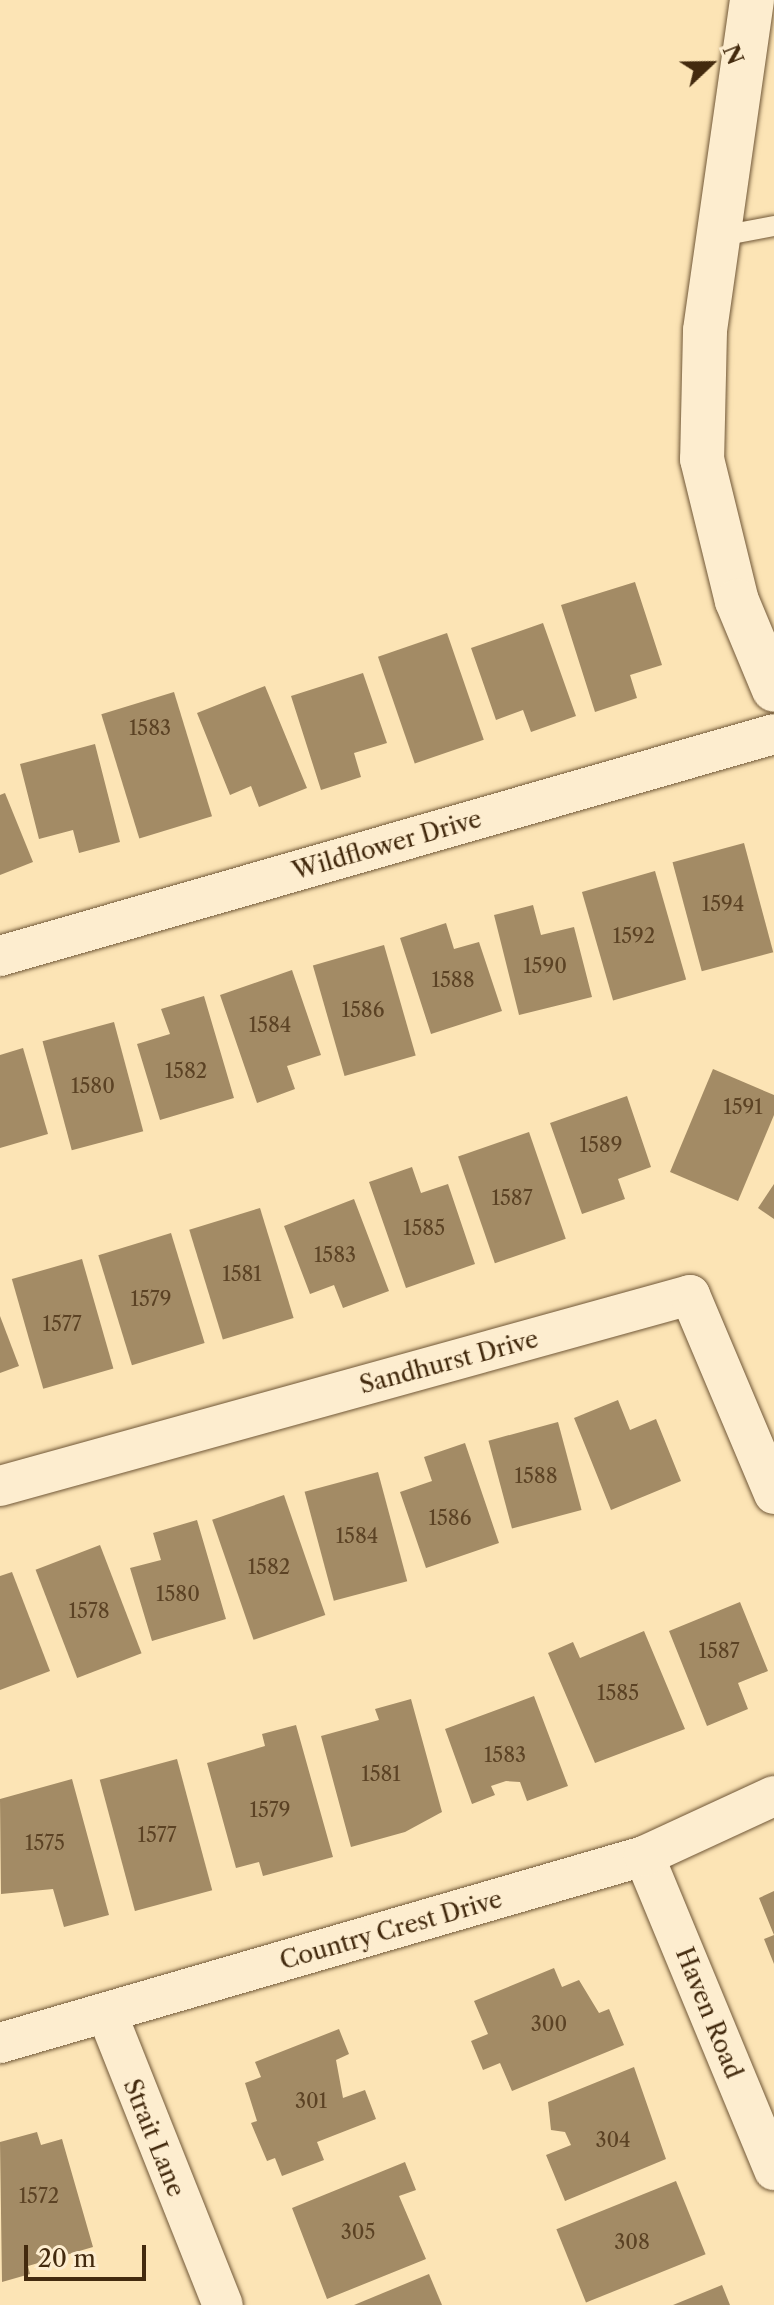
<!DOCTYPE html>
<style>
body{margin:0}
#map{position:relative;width:774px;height:2305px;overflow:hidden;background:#fce4b5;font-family:"Libre Caslon Text",serif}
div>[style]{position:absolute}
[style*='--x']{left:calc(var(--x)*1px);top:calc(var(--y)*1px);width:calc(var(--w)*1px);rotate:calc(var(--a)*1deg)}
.building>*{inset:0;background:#a38b65;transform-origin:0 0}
.roads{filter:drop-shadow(0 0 2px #715838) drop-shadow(0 0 2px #715838)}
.service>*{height:20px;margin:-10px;padding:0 10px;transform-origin:10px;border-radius:10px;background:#fdedcf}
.minor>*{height:40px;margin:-20px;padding:0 20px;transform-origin:20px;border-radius:20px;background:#fdedcf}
.tertiary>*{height:44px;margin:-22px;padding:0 22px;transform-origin:22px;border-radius:22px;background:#fdedcf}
span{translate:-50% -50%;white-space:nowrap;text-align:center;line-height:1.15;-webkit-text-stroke:7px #fdedcf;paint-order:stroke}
.number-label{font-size:20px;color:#5b4224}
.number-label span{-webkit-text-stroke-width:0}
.street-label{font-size:24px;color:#432a0e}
.north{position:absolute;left:670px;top:24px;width:80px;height:80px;-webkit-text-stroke:6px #fdedcf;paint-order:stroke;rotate:68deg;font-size:22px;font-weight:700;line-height:32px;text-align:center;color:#432a0e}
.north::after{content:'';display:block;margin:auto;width:28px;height:36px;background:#432a0e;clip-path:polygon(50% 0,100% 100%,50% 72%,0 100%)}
.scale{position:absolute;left:24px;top:2245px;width:122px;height:36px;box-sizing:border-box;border:4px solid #432a0e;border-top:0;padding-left:10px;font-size:24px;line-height:28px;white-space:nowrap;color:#432a0e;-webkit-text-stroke:6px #fdedcf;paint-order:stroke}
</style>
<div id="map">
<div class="building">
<i style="clip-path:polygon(635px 582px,662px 665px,630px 675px,637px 698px,595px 712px,561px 605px)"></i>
<i style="clip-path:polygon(543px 623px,576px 716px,531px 732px,523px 710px,496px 720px,471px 648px)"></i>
<i style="left:447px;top:633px;width:113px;height:73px;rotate:71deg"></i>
<i style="clip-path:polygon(363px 673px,387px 743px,354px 753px,361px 777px,321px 790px,291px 696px)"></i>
<i style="clip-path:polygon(265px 686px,307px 788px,259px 807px,251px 786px,230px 795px,197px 713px)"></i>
<i style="left:174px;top:692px;width:130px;height:76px;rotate:73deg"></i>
<i style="clip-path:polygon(95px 744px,120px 842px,79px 853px,73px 830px,39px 839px,20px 764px)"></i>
<i style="clip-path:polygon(5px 793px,33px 862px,0 875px,0 795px)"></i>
<i style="left:744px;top:843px;width:113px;height:74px;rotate:75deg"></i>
<i style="left:655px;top:871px;width:113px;height:76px;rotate:74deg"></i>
<i style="clip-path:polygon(533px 905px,541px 935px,574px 927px,592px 997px,519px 1015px,494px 915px)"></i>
<i style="clip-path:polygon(446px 923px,454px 949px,479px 942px,502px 1011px,431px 1034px,400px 938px)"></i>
<i style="left:384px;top:945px;width:115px;height:74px;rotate:74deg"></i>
<i style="clip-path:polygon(292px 970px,321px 1055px,287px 1066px,295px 1089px,257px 1103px,220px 995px)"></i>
<i style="clip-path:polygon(204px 996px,234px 1098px,160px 1120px,137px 1044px,170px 1034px,161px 1009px)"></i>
<i style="left:114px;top:1022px;width:113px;height:74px;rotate:75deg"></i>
<i style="clip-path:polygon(23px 1048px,48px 1134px,0 1148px,0 1055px)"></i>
<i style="clip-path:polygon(713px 1069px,774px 1095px,774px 1115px,738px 1201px,670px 1172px)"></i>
<i style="clip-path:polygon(627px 1096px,651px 1167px,618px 1179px,625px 1199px,582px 1214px,550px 1123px)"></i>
<i style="left:529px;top:1132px;width:113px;height:75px;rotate:71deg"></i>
<i style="clip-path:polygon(412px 1167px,421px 1193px,448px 1184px,475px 1264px,406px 1288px,369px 1182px)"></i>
<i style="clip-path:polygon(774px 1184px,774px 1219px,758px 1208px)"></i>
<i style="clip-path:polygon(354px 1199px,389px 1291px,343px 1308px,334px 1285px,310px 1294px,284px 1226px)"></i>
<i style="left:260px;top:1208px;width:115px;height:74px;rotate:73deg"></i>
<i style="left:171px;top:1233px;width:115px;height:76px;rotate:73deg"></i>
<i style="left:82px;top:1259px;width:114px;height:73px;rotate:74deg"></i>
<i style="clip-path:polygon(0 1316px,19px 1366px,0 1373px)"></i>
<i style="clip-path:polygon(618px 1400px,630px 1430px,656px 1419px,681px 1481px,611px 1510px,574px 1418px)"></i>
<i style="left:558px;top:1422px;width:91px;height:72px;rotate:75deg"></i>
<i style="clip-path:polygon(465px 1443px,499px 1543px,426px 1568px,400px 1492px,432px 1481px,424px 1457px)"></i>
<i style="left:378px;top:1472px;width:113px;height:76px;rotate:75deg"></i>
<i style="left:284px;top:1495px;width:127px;height:76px;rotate:71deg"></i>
<i style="clip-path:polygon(197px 1520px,226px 1619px,152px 1641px,130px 1568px,161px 1560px,153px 1533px)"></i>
<i style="left:100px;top:1545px;width:116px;height:69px;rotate:69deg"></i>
<i style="clip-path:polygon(12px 1572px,50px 1671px,0 1690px,0 1576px)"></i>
<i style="clip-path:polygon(740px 1602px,768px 1671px,738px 1683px,748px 1709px,707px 1726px,669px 1631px)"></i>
<i style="clip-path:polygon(644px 1631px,685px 1729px,595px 1763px,548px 1653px,573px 1642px,580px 1658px)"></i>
<i style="clip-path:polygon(534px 1696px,568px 1786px,527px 1801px,520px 1782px,506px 1781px,491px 1786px,495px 1795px,472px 1804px,445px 1729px)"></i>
<i style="clip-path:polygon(411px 1699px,442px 1812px,405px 1832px,351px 1847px,321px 1736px,379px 1720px,375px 1709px)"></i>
<i style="clip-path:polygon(296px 1725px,333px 1857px,263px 1876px,259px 1862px,236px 1868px,207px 1763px,265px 1746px,262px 1734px)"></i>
<i style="left:177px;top:1759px;width:136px;height:80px;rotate:75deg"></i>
<i style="clip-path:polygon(72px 1779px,109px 1915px,64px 1927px,53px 1889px,1px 1894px,0 1799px)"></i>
<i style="clip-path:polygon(774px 1891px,774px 1964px,764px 1939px,774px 1935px,759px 1898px)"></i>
<i style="clip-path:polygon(554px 1968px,562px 1987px,579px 1980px,599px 2013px,609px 2009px,624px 2045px,512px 2091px,500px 2063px,483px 2070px,471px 2041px,488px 2034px,474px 2001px)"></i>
<i style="clip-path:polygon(339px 2029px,349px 2054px,336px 2060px,343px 2098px,365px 2090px,376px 2119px,317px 2142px,324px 2160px,282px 2176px,275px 2158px,267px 2161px,251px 2123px,257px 2121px,245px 2083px,261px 2077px,255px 2062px)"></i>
<i style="clip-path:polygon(634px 2067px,666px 2159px,565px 2201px,546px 2155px,571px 2145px,565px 2132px,551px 2130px,548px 2102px)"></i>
<i style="clip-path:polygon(37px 2132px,41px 2145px,62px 2139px,93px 2247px,28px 2266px,30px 2274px,2px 2282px,0 2142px)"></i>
<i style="clip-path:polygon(405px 2162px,416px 2190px,399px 2196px,426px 2259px,327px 2299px,292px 2208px)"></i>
<i style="left:676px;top:2181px;width:79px;height:129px;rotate:68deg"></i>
<i style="clip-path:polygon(429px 2274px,442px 2305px,354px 2305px)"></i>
<i style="clip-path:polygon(722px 2285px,730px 2305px,673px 2305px)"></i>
</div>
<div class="roads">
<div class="service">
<i style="--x:716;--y:237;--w:59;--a:-10.7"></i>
</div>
<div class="minor">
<i style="--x:0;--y:956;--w:805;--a:-16"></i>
<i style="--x:0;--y:1486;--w:716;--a:-15.47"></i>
<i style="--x:690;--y:1295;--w:216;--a:67.1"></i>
<i style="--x:644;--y:1856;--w:340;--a:67.5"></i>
<i style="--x:107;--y:2014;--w:313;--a:68.3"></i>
<i style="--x:0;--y:2043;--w:671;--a:-16.19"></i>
<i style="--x:644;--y:1856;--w:143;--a:-24.8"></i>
</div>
<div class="tertiary">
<i style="--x:752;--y:0;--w:334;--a:98.1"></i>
<i style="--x:705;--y:331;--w:128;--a:91.3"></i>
<i style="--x:702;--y:459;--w:146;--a:76.2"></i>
<i style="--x:737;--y:601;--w:96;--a:67.4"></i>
</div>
</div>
<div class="number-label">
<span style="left:150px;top:728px">1583</span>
<span style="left:723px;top:904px">1594</span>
<span style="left:634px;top:936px">1592</span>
<span style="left:545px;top:966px">1590</span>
<span style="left:453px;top:980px">1588</span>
<span style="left:363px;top:1010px">1586</span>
<span style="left:270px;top:1025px">1584</span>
<span style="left:186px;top:1071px">1582</span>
<span style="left:93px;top:1086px">1580</span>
<span style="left:743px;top:1107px">1591</span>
<span style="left:601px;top:1145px">1589</span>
<span style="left:512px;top:1198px">1587</span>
<span style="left:424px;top:1228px">1585</span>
<span style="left:335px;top:1255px">1583</span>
<span style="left:242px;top:1274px">1581</span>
<span style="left:151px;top:1299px">1579</span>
<span style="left:62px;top:1324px">1577</span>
<span style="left:536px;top:1476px">1588</span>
<span style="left:450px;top:1518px">1586</span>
<span style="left:357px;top:1536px">1584</span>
<span style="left:269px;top:1567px">1582</span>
<span style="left:178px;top:1594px">1580</span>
<span style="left:89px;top:1611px">1578</span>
<span style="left:719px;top:1651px">1587</span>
<span style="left:618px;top:1693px">1585</span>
<span style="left:505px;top:1755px">1583</span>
<span style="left:381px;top:1774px">1581</span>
<span style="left:270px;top:1810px">1579</span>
<span style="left:157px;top:1835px">1577</span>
<span style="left:45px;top:1843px">1575</span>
<span style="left:549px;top:2024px">300</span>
<span style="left:311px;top:2101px">301</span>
<span style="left:613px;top:2140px">304</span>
<span style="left:39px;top:2196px">1572</span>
<span style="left:358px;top:2232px">305</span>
<span style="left:632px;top:2242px">308</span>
</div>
<div class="street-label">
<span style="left:387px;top:845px;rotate:-16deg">Wildflower Drive</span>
<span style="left:449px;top:1362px;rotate:-15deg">Sandhurst Drive</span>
<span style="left:391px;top:1930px;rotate:-16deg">Country Crest Drive</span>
<span style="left:709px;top:2013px;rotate:68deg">Haven Road</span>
<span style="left:154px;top:2138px;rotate:68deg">Strait Lane</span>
</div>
<div class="north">N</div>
<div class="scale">20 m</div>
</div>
